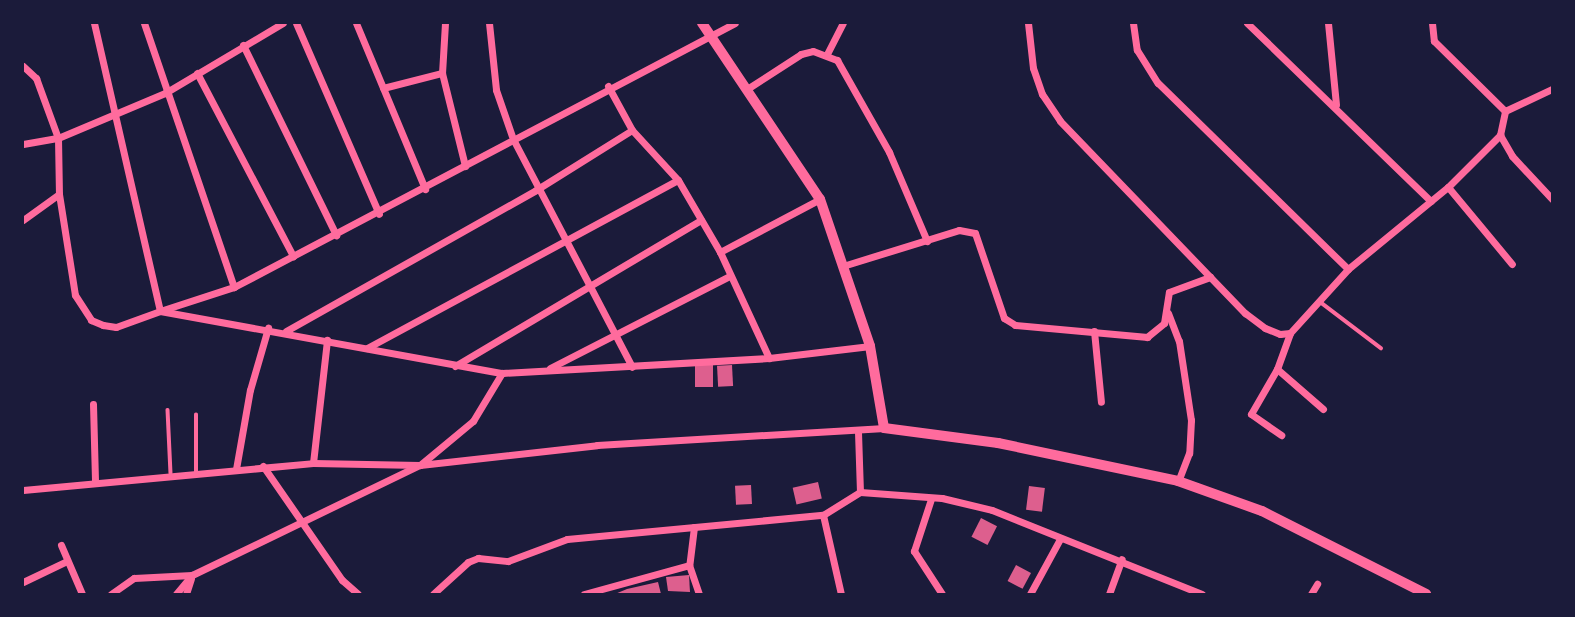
<!DOCTYPE html>
<style>
body{margin:0}
#map{position:relative;width:1575px;height:617px;overflow:hidden;background:#1b1b3a;font-family:"Alegreya Sans",sans-serif}
div>[style]{position:absolute}
[style*='--x']{left:calc(var(--x)*1px);top:calc(var(--y)*1px);width:calc(var(--w)*1px);rotate:calc(var(--a)*1deg)}
.building>*{inset:0;background:#dd5f8e;transform-origin:0 0}
.service>*{height:3.5px;margin:-1.75px;padding:0 1.75px;transform-origin:1.75px;border-radius:1.75px;background:#ff6b9d}
.minor>*{height:7px;margin:-3.5px;padding:0 3.5px;transform-origin:3.5px;border-radius:3.5px;background:#ff6b9d}
.tertiary>*{height:10px;margin:-5px;padding:0 5px;transform-origin:5px;border-radius:5px;background:#ff6b9d}
span{translate:-50% -50%;white-space:nowrap;text-align:center;line-height:1.15;-webkit-text-stroke:6px #1b1b3a;paint-order:stroke}
.frame{position:absolute;inset:0;border:24px solid #1b1b3a;pointer-events:none}
</style>
<div id="map">
<div class="building">
<i style="left:695px;top:365px;width:18px;height:22px"></i>
<i style="left:732px;top:365px;width:21px;height:15px;rotate:87deg"></i>
<i style="left:818px;top:482px;width:17px;height:26px;rotate:77deg"></i>
<i style="left:751px;top:485px;width:19px;height:16px;rotate:87deg"></i>
<i style="left:1029px;top:486px;width:16px;height:24px;rotate:7deg"></i>
<i style="left:981px;top:518px;width:18px;height:21px;rotate:27deg"></i>
<i style="left:1016px;top:565px;width:17px;height:18px;rotate:28deg"></i>
<i style="clip-path:polygon(689px 575px,690px 592px,668px 591px,666px 577px)"></i>
<i style="clip-path:polygon(658px 582px,661px 594px,615px 594px,627px 589px)"></i>
</div>
<div class="service">
<i style="--x:1319;--y:301;--w:78;--a:37.2"></i>
<i style="--x:168;--y:410;--w:63;--a:87.3"></i>
<i style="--x:196;--y:472;--w:57;--a:-90"></i>
</div>
<div class="minor">
<i style="--x:94;--y:23;--w:295;--a:77.1"></i>
<i style="--x:160;--y:311;--w:78;--a:-18"></i>
<i style="--x:234;--y:287;--w:566;--a:-27.79"></i>
<i style="--x:144;--y:23;--w:279;--a:71.2"></i>
<i style="--x:296;--y:23;--w:208;--a:66.5"></i>
<i style="--x:356;--y:23;--w:180;--a:67.4"></i>
<i style="--x:445;--y:23;--w:50;--a:93.4"></i>
<i style="--x:442;--y:73;--w:96;--a:76.1"></i>
<i style="--x:489;--y:23;--w:67;--a:84"></i>
<i style="--x:496;--y:90;--w:52;--a:70.9"></i>
<i style="--x:513;--y:139;--w:257;--a:62.4"></i>
<i style="--x:1028;--y:23;--w:45;--a:83.7"></i>
<i style="--x:1033;--y:68;--w:28;--a:71"></i>
<i style="--x:1042;--y:94;--w:32;--a:56"></i>
<i style="--x:1060;--y:121;--w:267;--a:46.1"></i>
<i style="--x:1245;--y:313;--w:25;--a:37"></i>
<i style="--x:1265;--y:328;--w:16;--a:22"></i>
<i style="--x:1280;--y:334;--w:10;--a:-6"></i>
<i style="--x:1133;--y:23;--w:27;--a:82"></i>
<i style="--x:1137;--y:50;--w:39;--a:58"></i>
<i style="--x:1158;--y:83;--w:266;--a:44.4"></i>
<i style="--x:1247;--y:23;--w:256;--a:44.1"></i>
<i style="--x:1328;--y:23;--w:82;--a:84.4"></i>
<i style="--x:1432;--y:23;--w:18;--a:84"></i>
<i style="--x:1434;--y:41;--w:100;--a:44.6"></i>
<i style="--x:243;--y:45;--w:212;--a:63.9"></i>
<i style="--x:827;--y:54;--w:35;--a:-63"></i>
<i style="--x:23;--y:66;--w:18;--a:43"></i>
<i style="--x:36;--y:78;--w:64;--a:69.9"></i>
<i style="--x:58;--y:138;--w:56;--a:89"></i>
<i style="--x:59;--y:194;--w:102;--a:81"></i>
<i style="--x:75;--y:295;--w:30;--a:57"></i>
<i style="--x:91;--y:320;--w:13;--a:23"></i>
<i style="--x:103;--y:325;--w:13;--a:9"></i>
<i style="--x:116;--y:327;--w:47;--a:-20"></i>
<i style="--x:160;--y:311;--w:348;--a:10.3"></i>
<i style="--x:502;--y:373;--w:267;--a:-3.2"></i>
<i style="--x:769;--y:358;--w:102;--a:-6.8"></i>
<i style="--x:197;--y:73;--w:207;--a:62.3"></i>
<i style="--x:608;--y:86;--w:50;--a:61.4"></i>
<i style="--x:632;--y:130;--w:68;--a:47.4"></i>
<i style="--x:678;--y:180;--w:83;--a:59.7"></i>
<i style="--x:720;--y:252;--w:117;--a:65.2"></i>
<i style="--x:383;--y:88;--w:61;--a:-14.3"></i>
<i style="--x:747;--y:89;--w:64;--a:-32.9"></i>
<i style="--x:801;--y:54;--w:12;--a:-14"></i>
<i style="--x:813;--y:51;--w:26;--a:21"></i>
<i style="--x:837;--y:60;--w:106;--a:60.5"></i>
<i style="--x:889;--y:152;--w:97;--a:66.9"></i>
<i style="--x:1500;--y:135;--w:24;--a:60"></i>
<i style="--x:1512;--y:156;--w:59;--a:47.1"></i>
<i style="--x:23;--y:144;--w:36;--a:-10"></i>
<i style="--x:58;--y:138;--w:116;--a:-22.8"></i>
<i style="--x:165;--y:93;--w:137;--a:-30.7"></i>
<i style="--x:1448;--y:187;--w:100;--a:50.3"></i>
<i style="--x:23;--y:220;--w:44;--a:-35.8"></i>
<i style="--x:720;--y:252;--w:113;--a:-27.9"></i>
<i style="--x:846;--y:265;--w:118;--a:-17.2"></i>
<i style="--x:959;--y:230;--w:16;--a:11"></i>
<i style="--x:975;--y:233;--w:90;--a:71.2"></i>
<i style="--x:1004;--y:318;--w:13;--a:32"></i>
<i style="--x:1015;--y:325;--w:133;--a:5.2"></i>
<i style="--x:1147;--y:337;--w:22;--a:-39"></i>
<i style="--x:1164;--y:323;--w:31;--a:-81"></i>
<i style="--x:1169;--y:292;--w:44;--a:-20.1"></i>
<i style="--x:1168;--y:313;--w:30;--a:69"></i>
<i style="--x:1179;--y:341;--w:80;--a:81.4"></i>
<i style="--x:1191;--y:420;--w:33;--a:93"></i>
<i style="--x:1189;--y:453;--w:30;--a:111"></i>
<i style="--x:286;--y:331;--w:287;--a:-29.4"></i>
<i style="--x:536;--y:190;--w:113;--a:-32"></i>
<i style="--x:1094;--y:331;--w:71;--a:84.4"></i>
<i style="--x:367;--y:348;--w:353;--a:-28.4"></i>
<i style="--x:455;--y:366;--w:286;--a:-30.7"></i>
<i style="--x:550;--y:368;--w:202;--a:-27.1"></i>
<i style="--x:1277;--y:369;--w:52;--a:120"></i>
<i style="--x:1251;--y:414;--w:37;--a:35"></i>
<i style="--x:93;--y:404;--w:78;--a:88.5"></i>
<i style="--x:1323;--y:409;--w:61;--a:-139"></i>
<i style="--x:1277;--y:369;--w:38;--a:-70"></i>
<i style="--x:1290;--y:333;--w:86;--a:-47.8"></i>
<i style="--x:1348;--y:269;--w:129;--a:-39.4"></i>
<i style="--x:1448;--y:187;--w:74;--a:-45"></i>
<i style="--x:1500;--y:135;--w:25;--a:-78"></i>
<i style="--x:1505;--y:111;--w:52;--a:-25.1"></i>
<i style="--x:858;--y:432;--w:60;--a:88.1"></i>
<i style="--x:313;--y:463;--w:124;--a:-83.5"></i>
<i style="--x:263;--y:466;--w:139;--a:55.3"></i>
<i style="--x:342;--y:580;--w:21;--a:41"></i>
<i style="--x:236;--y:469;--w:80;--a:-80"></i>
<i style="--x:250;--y:390;--w:65;--a:-73.8"></i>
<i style="--x:23;--y:490;--w:291;--a:-5.3"></i>
<i style="--x:313;--y:463;--w:107;--a:1.1"></i>
<i style="--x:420;--y:465;--w:178;--a:-6.4"></i>
<i style="--x:597;--y:445;--w:288;--a:-3.4"></i>
<i style="--x:931;--y:499;--w:55;--a:108.1"></i>
<i style="--x:914;--y:551;--w:51;--a:56.9"></i>
<i style="--x:823;--y:515;--w:81;--a:77.2"></i>
<i style="--x:694;--y:527;--w:38;--a:97"></i>
<i style="--x:689;--y:565;--w:31;--a:71"></i>
<i style="--x:61;--y:545;--w:53;--a:66.8"></i>
<i style="--x:23;--y:582;--w:49;--a:-25.5"></i>
<i style="--x:111;--y:594;--w:28;--a:-35"></i>
<i style="--x:134;--y:578;--w:58;--a:-3"></i>
<i style="--x:192;--y:575;--w:253;--a:-25.8"></i>
<i style="--x:420;--y:465;--w:69;--a:-39.7"></i>
<i style="--x:473;--y:421;--w:56;--a:-58.9"></i>
<i style="--x:176;--y:594;--w:25;--a:-50"></i>
<i style="--x:186;--y:594;--w:16;--a:-72"></i>
<i style="--x:433;--y:594;--w:47;--a:-42.4"></i>
<i style="--x:468;--y:562;--w:11;--a:-22"></i>
<i style="--x:478;--y:558;--w:30;--a:6"></i>
<i style="--x:508;--y:561;--w:63;--a:-20.4"></i>
<i style="--x:567;--y:539;--w:257;--a:-5.4"></i>
<i style="--x:823;--y:515;--w:44;--a:-31.9"></i>
<i style="--x:860;--y:492;--w:82;--a:4.2"></i>
<i style="--x:942;--y:498;--w:51;--a:13.5"></i>
<i style="--x:992;--y:510;--w:226;--a:21.8"></i>
<i style="--x:584;--y:594;--w:109;--a:-15.4"></i>
<i style="--x:1030;--y:594;--w:63;--a:-61.4"></i>
<i style="--x:1109;--y:594;--w:37;--a:-70"></i>
<i style="--x:1311;--y:594;--w:12;--a:-59"></i>
</div>
<div class="tertiary">
<i style="--x:702;--y:23;--w:212;--a:56.2"></i>
<i style="--x:820;--y:199;--w:155;--a:71.2"></i>
<i style="--x:870;--y:346;--w:83;--a:80.3"></i>
<i style="--x:884;--y:428;--w:115;--a:7.5"></i>
<i style="--x:998;--y:443;--w:184;--a:11.9"></i>
<i style="--x:1178;--y:481;--w:89;--a:19.7"></i>
<i style="--x:1262;--y:511;--w:184;--a:26.8"></i>
</div>
<div class="frame"></div>
</div>
